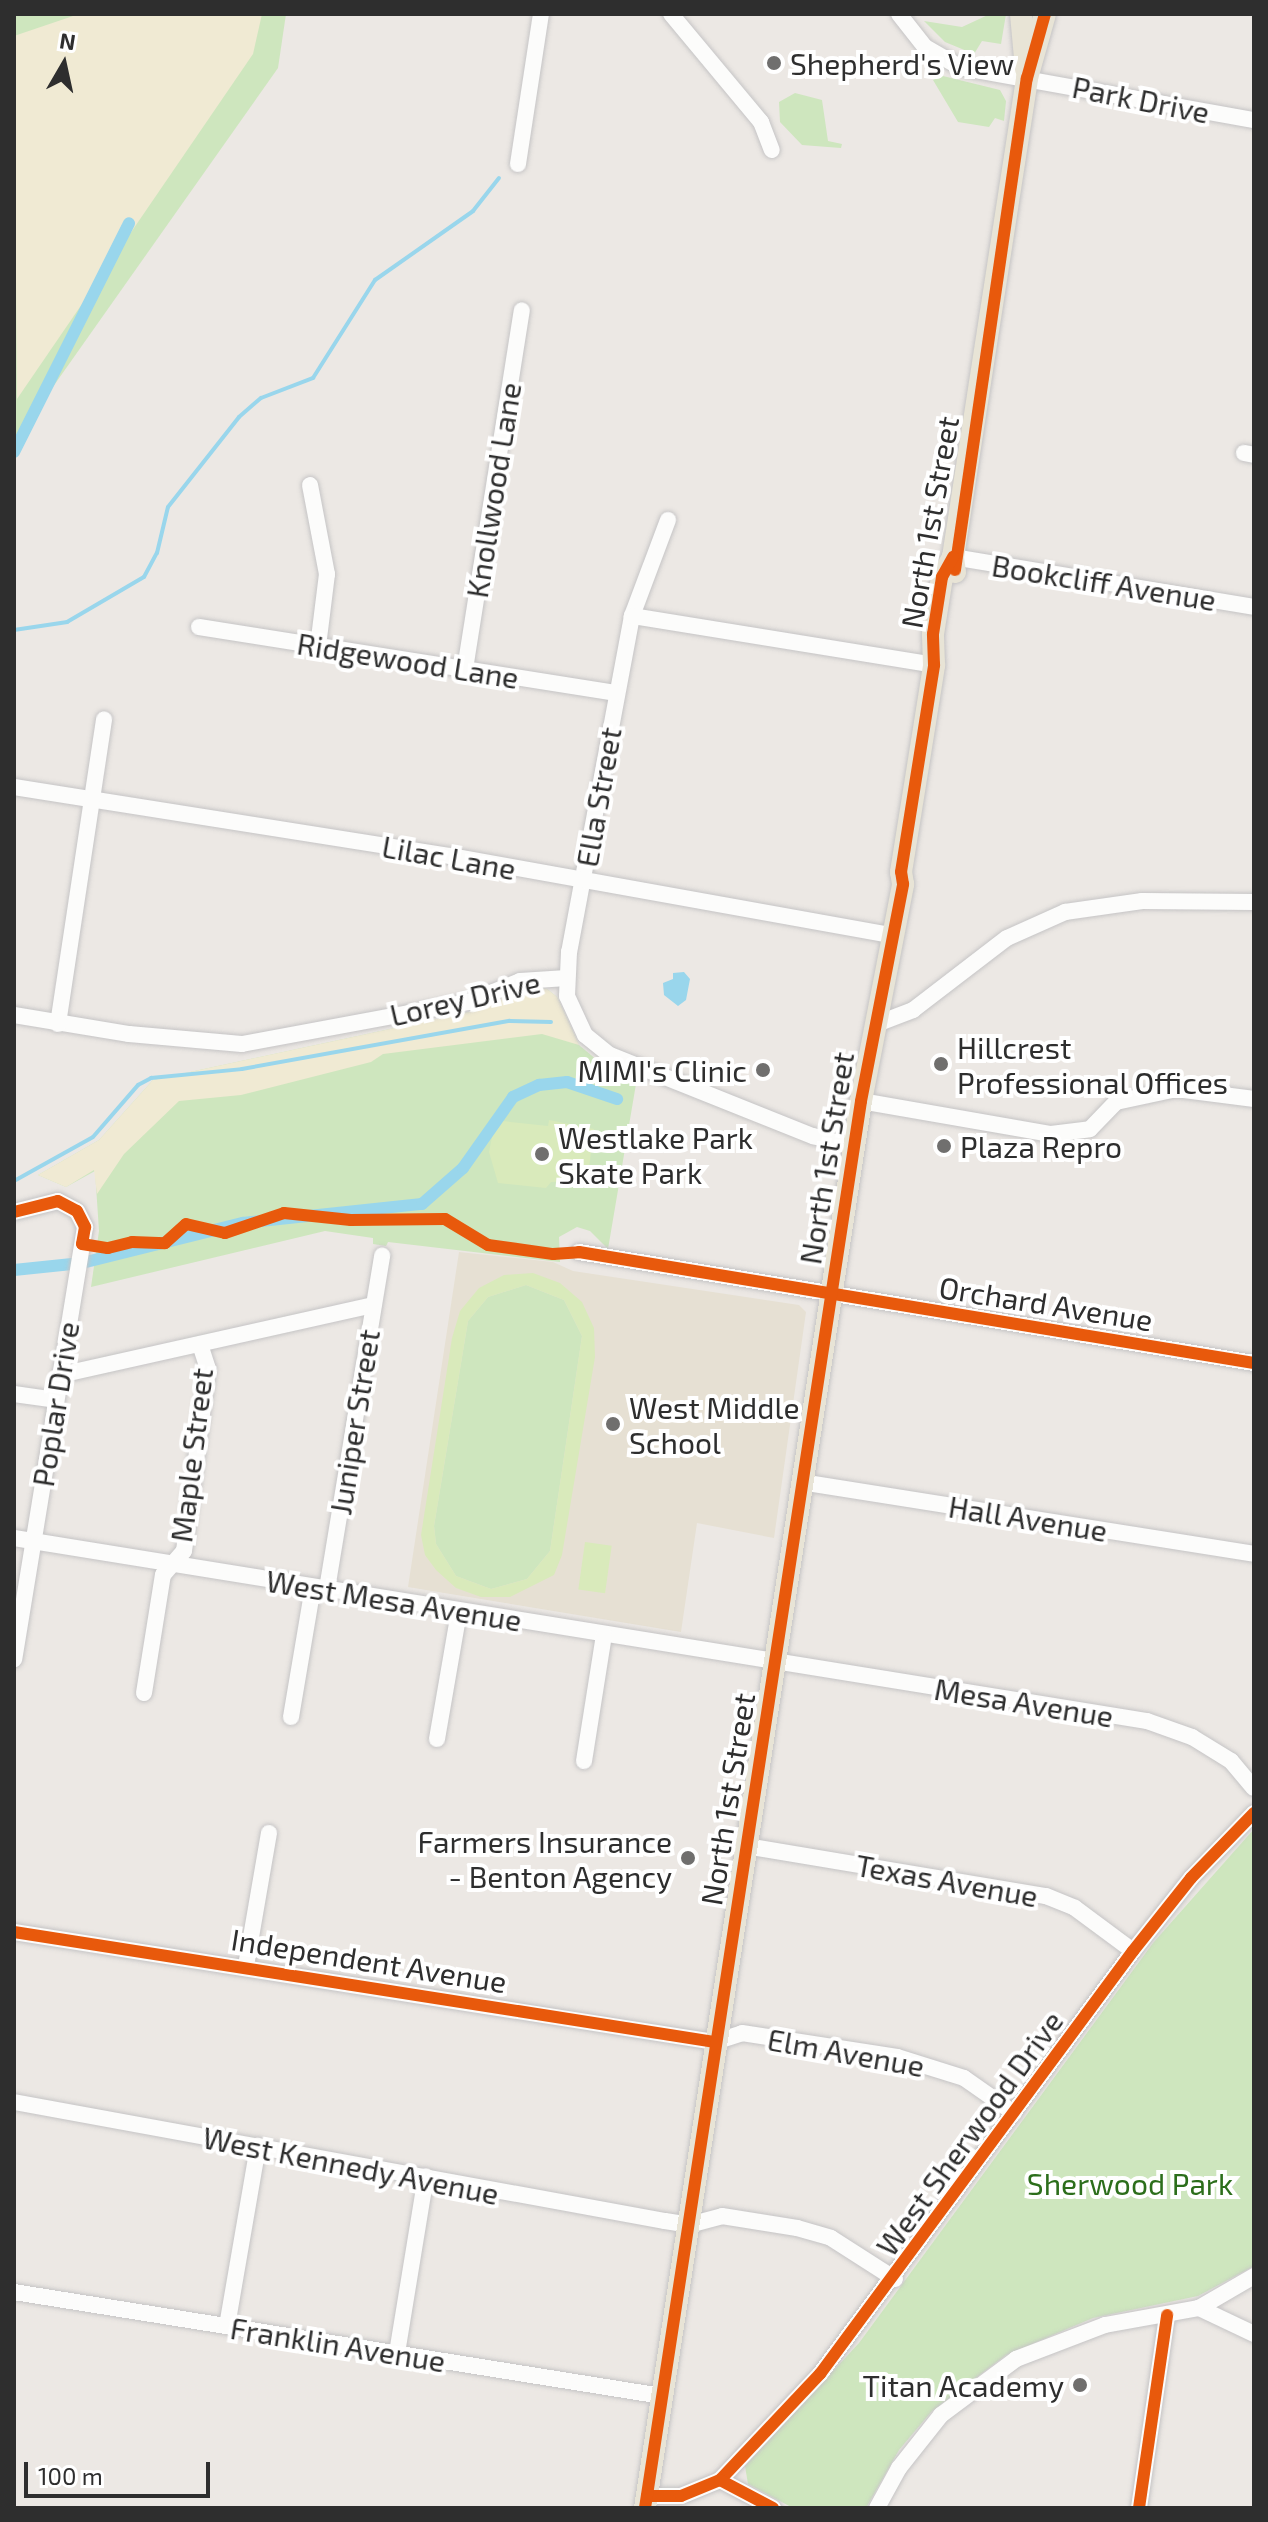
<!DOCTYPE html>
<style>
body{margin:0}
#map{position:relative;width:1268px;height:2522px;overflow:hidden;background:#ece8e4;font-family:"Exo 2",sans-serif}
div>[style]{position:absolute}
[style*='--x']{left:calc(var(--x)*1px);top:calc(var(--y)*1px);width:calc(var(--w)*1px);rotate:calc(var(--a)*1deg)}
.education>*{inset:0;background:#e6e0d3}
.green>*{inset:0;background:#cee6be}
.sand>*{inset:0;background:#f0ead3}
.pitch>*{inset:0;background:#d9eabb;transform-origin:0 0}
.water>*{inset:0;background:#99d6ec}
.stream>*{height:4px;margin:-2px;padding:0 2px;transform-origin:2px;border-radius:2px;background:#99d6ec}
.canal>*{height:12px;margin:-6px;padding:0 6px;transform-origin:6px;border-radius:6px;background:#99d6ec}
.roads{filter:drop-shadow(0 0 2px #c5c4c5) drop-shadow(0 0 2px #c5c4c5)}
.minor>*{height:16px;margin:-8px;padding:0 8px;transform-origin:8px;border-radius:8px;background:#fcfcfb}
.major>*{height:22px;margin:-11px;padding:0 11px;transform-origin:11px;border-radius:11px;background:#e8e4d6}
.cycleway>*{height:12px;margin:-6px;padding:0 6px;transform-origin:6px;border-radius:6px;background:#e8590c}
.dots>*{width:22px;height:22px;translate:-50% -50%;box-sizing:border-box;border:4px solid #fff;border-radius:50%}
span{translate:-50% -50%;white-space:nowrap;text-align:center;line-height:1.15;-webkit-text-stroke:8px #fff;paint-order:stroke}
.poi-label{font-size:30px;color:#2e2e2e}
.left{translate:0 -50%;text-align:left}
.right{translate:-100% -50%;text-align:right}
.street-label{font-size:30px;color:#2e2e2e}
.park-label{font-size:30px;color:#2c6e1b}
.frame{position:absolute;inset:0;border:16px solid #2e2e2e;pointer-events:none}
.north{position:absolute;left:24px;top:24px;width:80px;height:80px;-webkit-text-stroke:6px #fff;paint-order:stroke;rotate:9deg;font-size:22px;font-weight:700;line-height:32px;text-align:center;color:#2e2e2e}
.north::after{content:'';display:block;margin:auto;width:28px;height:36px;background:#2e2e2e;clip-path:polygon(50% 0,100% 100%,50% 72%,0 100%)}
.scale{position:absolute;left:24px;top:2462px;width:186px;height:36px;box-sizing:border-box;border:4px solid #2e2e2e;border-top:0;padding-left:10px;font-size:24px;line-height:28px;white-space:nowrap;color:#2e2e2e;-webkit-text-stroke:6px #fff;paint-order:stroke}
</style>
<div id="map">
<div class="education">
<i style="clip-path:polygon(459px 1252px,553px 1262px,573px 1271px,799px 1305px,806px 1312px,774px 1538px,697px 1523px,681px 1632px,408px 1587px)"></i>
</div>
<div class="green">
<i style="clip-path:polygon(14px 14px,286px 14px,278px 68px,14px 442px)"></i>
<i style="clip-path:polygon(990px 14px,1006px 14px,1001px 44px,982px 41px,974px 54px,945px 42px,924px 21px,962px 27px)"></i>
<i style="clip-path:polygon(943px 76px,1000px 90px,1006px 101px,1004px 121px,995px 118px,989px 127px,958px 122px,933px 80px)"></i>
<i style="clip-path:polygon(795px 93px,822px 100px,828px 141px,842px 144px,841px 148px,802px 145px,780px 122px,779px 102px)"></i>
<i style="clip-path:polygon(527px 987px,547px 989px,557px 997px,579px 1045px,615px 1075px,636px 1084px,608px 1249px,590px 1231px,577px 1227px,559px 1237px,560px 1262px,388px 1242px,386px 1246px,373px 1244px,373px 1238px,325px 1231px,91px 1287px,99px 1231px,95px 1171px,66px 1187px,38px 1175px,99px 1140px,153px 1080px,469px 1012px)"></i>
<i style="clip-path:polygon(526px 1285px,564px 1300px,582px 1336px,550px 1551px,527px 1579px,491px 1589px,456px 1576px,436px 1544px,434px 1526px,468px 1321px,488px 1297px)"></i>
<i style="clip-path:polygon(1254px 1829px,1254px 2266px,1198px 2296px,1093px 2318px,1006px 2355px,932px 2411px,899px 2450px,866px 2508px,793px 2508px,748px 2484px,745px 2466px,859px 2343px,1153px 1943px)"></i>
</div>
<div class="sand">
<i style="clip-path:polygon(79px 14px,262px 14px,253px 54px,17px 399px,14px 36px)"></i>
<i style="clip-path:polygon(527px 987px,547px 989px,557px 997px,579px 1045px,542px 1034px,383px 1054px,371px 1062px,241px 1095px,179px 1101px,124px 1154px,97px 1194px,94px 1170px,66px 1187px,38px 1175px,99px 1140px,153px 1080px,469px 1012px)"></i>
</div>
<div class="pitch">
<i style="clip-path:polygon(549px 1120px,594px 1129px,589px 1168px,574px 1181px,551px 1182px,546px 1188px,498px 1183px,489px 1152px,494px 1127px,502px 1121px,548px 1126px)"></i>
<i style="clip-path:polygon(evenodd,533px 1273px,560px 1283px,582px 1302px,594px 1328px,595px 1357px,562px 1555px,554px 1575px,510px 1597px,481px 1597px,456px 1588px,436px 1570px,425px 1555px,421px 1535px,452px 1338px,460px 1311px,479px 1288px,504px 1275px,533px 1273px,526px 1285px,564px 1300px,582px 1336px,550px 1551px,527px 1579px,491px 1589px,456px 1576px,436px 1544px,434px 1526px,468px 1321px,488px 1297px,526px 1285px)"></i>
<i style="left:585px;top:1542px;width:27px;height:48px;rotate:8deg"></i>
</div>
<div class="water">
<i style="clip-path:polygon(673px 973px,684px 972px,690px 979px,686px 1000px,678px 1006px,664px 995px,663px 983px,673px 979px)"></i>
</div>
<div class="stream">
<i style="--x:14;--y:630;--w:54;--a:-8.6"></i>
<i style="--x:67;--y:622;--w:89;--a:-30.3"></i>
<i style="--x:144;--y:577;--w:27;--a:-62"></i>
<i style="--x:157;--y:553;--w:47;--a:-76.6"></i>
<i style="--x:168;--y:507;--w:115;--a:-51.7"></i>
<i style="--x:239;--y:417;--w:29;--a:-41"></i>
<i style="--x:261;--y:398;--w:56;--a:-21"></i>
<i style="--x:313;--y:378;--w:116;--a:-57.7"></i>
<i style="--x:375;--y:280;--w:120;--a:-35.1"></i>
<i style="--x:473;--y:211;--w:42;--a:-51.8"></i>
<i style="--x:14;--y:1181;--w:90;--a:-29.1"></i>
<i style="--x:93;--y:1137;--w:69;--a:-49.1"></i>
<i style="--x:138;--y:1085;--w:15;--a:-28"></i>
<i style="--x:151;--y:1078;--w:91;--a:-5.6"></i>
<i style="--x:242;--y:1069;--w:272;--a:-10.2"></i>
<i style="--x:510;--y:1021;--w:41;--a:1.4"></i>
</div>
<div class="canal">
<i style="--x:14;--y:452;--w:256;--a:-63.3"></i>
<i style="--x:14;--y:1270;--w:68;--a:-5.9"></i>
<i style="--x:82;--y:1263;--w:166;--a:-14"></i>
<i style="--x:243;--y:1223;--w:180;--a:-6.1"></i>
<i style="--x:422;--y:1204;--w:55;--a:-41.3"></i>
<i style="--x:463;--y:1168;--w:87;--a:-54.8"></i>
<i style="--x:513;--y:1097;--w:29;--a:-25"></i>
<i style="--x:539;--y:1085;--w:28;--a:-6"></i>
<i style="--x:567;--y:1082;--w:53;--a:18.8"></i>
</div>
<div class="roads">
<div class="minor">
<i style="--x:671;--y:14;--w:141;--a:50.2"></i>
<i style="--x:761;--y:122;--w:30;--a:69"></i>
<i style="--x:899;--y:14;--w:42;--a:51.8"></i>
<i style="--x:925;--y:47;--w:39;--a:30"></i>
<i style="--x:959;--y:67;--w:300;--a:10.2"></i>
<i style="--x:518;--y:164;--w:152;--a:-81.3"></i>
<i style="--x:1244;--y:453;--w:10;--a:11"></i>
<i style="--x:310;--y:485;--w:91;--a:79.2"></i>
<i style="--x:327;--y:574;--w:73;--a:97.1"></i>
<i style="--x:668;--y:520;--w:103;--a:110.6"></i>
<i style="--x:632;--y:616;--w:342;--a:100.6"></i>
<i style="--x:569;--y:952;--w:44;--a:92.6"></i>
<i style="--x:567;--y:996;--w:43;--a:65.2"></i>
<i style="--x:585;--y:1035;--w:32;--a:39"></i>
<i style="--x:610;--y:1055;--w:219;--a:21.8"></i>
<i style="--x:813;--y:1136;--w:42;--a:15"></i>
<i style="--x:953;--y:557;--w:305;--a:9.4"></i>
<i style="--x:632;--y:616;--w:306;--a:9.2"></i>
<i style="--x:199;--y:627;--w:423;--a:9"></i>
<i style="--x:465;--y:669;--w:363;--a:-81"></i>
<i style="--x:14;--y:787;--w:442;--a:9"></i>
<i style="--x:451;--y:856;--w:439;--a:10.2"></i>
<i style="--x:14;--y:1015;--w:117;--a:9.4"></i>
<i style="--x:129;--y:1034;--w:113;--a:5.1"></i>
<i style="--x:242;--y:1044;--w:231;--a:-10.5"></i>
<i style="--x:469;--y:1002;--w:55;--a:-22.4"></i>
<i style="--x:520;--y:981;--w:47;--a:-3.7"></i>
<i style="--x:58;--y:1024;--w:308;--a:-81.4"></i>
<i style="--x:874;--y:1025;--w:42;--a:-21"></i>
<i style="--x:913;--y:1010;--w:118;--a:-37.5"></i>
<i style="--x:1007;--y:938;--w:64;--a:-24.1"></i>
<i style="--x:1065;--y:912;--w:78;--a:-8.1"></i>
<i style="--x:1142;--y:901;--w:112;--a:0.5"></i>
<i style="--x:861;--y:1101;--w:193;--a:9.9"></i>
<i style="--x:1051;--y:1134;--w:39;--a:-7"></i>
<i style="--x:1090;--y:1129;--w:37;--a:-46"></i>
<i style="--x:1116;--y:1102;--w:61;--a:-12.2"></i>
<i style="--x:1176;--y:1089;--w:79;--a:7.3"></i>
<i style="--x:14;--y:1212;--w:45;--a:-14"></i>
<i style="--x:58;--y:1201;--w:21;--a:28"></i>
<i style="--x:77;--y:1211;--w:18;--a:63"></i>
<i style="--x:85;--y:1227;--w:438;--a:99.3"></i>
<i style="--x:579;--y:1252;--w:684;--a:9.34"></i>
<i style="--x:60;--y:1375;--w:321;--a:-12.6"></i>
<i style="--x:14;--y:1394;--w:42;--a:8.1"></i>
<i style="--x:801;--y:1482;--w:459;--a:9"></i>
<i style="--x:14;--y:1538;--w:1148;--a:9.18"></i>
<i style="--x:1147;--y:1721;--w:48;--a:19.6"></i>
<i style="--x:1192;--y:1737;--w:46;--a:31.6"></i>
<i style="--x:1231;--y:1761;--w:35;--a:50"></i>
<i style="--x:327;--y:1589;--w:338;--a:-80.6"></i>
<i style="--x:144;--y:1693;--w:120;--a:-80.9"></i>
<i style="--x:163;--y:1575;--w:32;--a:-49"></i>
<i style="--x:184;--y:1551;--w:184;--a:-82.5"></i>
<i style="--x:208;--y:1369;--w:26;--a:-108"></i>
<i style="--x:291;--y:1717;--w:132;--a:-80.4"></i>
<i style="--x:437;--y:1739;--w:130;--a:-80.2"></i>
<i style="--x:584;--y:1761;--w:128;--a:-81"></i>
<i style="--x:746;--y:1846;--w:304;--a:9.5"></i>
<i style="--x:1046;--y:1896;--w:31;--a:22"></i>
<i style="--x:1075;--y:1908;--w:72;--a:36.6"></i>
<i style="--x:14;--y:1932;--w:710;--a:8.92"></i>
<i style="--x:715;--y:2042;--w:28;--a:-18"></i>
<i style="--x:742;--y:2033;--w:157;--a:8.8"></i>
<i style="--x:897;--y:2057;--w:70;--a:17.4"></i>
<i style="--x:964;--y:2078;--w:61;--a:35"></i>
<i style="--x:246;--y:1966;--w:135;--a:-80.2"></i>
<i style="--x:14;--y:2102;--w:662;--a:10.36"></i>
<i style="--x:665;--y:2221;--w:24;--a:9"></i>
<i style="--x:689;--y:2225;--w:34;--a:-15"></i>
<i style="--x:722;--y:2216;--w:76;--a:9.1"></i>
<i style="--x:797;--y:2228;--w:35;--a:16"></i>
<i style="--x:831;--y:2238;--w:76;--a:32.6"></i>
<i style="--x:14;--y:2292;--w:656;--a:9.12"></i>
<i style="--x:1199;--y:2308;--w:61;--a:25.3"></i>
<i style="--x:227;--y:2326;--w:183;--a:-80.2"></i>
<i style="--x:397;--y:2353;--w:179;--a:-80.7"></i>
<i style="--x:720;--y:2480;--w:146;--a:-46.7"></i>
<i style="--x:820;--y:2374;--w:526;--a:-53.5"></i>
<i style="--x:1133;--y:1951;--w:93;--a:-51.5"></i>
<i style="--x:1191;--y:1878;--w:91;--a:-45.9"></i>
<i style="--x:647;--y:2496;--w:34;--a:0"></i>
<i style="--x:681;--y:2496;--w:42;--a:-22.3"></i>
<i style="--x:720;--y:2480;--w:60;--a:27.8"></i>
<i style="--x:877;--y:2508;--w:46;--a:-61.2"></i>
<i style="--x:899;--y:2468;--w:68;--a:-51.6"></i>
<i style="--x:941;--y:2415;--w:94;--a:-36.7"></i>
<i style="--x:1016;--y:2359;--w:95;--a:-20.9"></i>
<i style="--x:1105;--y:2325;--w:96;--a:-10.3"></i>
<i style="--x:1199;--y:2308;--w:64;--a:-30.2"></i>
<i style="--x:1139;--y:2508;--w:195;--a:-81.7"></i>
</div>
<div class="major">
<i style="--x:1021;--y:14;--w:55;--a:84.8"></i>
<i style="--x:955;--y:572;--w:15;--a:-98"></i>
<i style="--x:953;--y:557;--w:485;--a:-81.2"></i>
<i style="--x:1027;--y:78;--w:66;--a:-74.3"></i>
<i style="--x:645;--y:2508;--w:1423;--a:-81.27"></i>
<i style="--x:861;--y:1101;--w:221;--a:-79"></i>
<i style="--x:903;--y:884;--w:12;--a:-99"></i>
<i style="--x:901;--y:872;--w:210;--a:-80.9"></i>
<i style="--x:934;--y:665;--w:31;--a:-92"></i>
<i style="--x:933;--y:634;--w:58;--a:-81"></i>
<i style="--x:942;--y:577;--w:23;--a:-61"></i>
</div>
</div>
<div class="cycleway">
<i style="--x:955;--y:570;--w:497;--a:-81.7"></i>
<i style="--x:1027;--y:78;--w:66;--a:-74.3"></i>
<i style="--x:14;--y:1212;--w:45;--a:-14"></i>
<i style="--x:58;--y:1201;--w:21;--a:28"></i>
<i style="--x:77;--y:1211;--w:18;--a:63"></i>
<i style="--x:85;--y:1227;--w:17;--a:100"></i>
<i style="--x:82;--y:1244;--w:26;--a:9"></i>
<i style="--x:108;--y:1248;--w:25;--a:-14"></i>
<i style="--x:132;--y:1242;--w:33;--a:2"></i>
<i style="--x:165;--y:1243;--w:28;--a:-42"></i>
<i style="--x:186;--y:1224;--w:40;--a:13"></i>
<i style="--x:225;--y:1233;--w:62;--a:-18.7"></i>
<i style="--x:284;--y:1213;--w:67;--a:6"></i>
<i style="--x:351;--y:1220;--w:94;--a:-0.6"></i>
<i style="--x:445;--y:1219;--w:50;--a:31.2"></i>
<i style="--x:488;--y:1245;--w:66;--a:7.9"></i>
<i style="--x:553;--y:1254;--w:26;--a:-4"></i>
<i style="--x:579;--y:1252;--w:684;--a:9.34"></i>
<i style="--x:14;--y:1932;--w:710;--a:8.92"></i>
<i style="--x:720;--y:2480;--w:146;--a:-46.7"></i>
<i style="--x:820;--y:2374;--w:526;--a:-53.5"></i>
<i style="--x:1133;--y:1951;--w:93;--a:-51.5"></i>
<i style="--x:1191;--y:1878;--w:91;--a:-45.9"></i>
<i style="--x:647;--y:2496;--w:34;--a:0"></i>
<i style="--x:681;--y:2496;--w:42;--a:-22.3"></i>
<i style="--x:720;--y:2480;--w:60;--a:27.8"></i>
<i style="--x:645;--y:2508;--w:1423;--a:-81.27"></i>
<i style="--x:861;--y:1101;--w:221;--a:-79"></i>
<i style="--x:903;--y:884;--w:12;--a:-99"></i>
<i style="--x:901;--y:872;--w:210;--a:-80.9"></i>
<i style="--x:934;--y:665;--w:31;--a:-92"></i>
<i style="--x:933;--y:634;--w:58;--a:-81"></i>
<i style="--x:942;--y:577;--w:23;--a:-61"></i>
<i style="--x:1139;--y:2508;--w:195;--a:-81.7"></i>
</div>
<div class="dots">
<i style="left:774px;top:63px;background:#706f6e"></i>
<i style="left:941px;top:1064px;background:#706f6e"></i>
<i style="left:763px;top:1070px;background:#706f6e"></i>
<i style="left:944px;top:1146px;background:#706f6e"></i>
<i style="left:542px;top:1154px;background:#706f6e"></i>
<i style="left:613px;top:1424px;background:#706f6e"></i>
<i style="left:688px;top:1858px;background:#706f6e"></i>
<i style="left:1080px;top:2385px;background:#706f6e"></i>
</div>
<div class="poi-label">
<span class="left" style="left:790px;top:63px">Shepherd's View</span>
<span class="left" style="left:957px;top:1064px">Hillcrest<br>Professional Offices</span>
<span class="right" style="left:747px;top:1070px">MIMI's Clinic</span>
<span class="left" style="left:558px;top:1154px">Westlake Park<br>Skate Park</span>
<span class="left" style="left:960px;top:1146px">Plaza Repro</span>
<span class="left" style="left:629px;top:1424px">West Middle<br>School</span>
<span class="right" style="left:672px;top:1858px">Farmers Insurance<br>- Benton Agency</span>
<span class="right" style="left:1064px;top:2385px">Titan Academy</span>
</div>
<div class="street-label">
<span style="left:1141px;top:99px;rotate:11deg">Park Drive</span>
<span style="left:493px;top:490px;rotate:-81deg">Knollwood Lane</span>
<span style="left:929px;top:522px;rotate:-80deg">North 1st Street</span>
<span style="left:1104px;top:582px;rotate:9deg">Bookcliff Avenue</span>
<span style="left:408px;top:660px;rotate:9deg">Ridgewood Lane</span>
<span style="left:598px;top:797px;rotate:-80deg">Ella Street</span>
<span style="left:449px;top:857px;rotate:10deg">Lilac Lane</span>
<span style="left:465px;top:998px;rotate:-13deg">Lorey Drive</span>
<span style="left:826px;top:1158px;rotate:-81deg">North 1st Street</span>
<span style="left:1046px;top:1303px;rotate:9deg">Orchard Avenue</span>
<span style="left:55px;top:1404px;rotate:-81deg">Poplar Drive</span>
<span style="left:354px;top:1422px;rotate:-81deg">Juniper Street</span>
<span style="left:191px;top:1455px;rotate:-83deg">Maple Street</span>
<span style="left:1028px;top:1518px;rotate:9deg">Hall Avenue</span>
<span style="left:394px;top:1600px;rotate:9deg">West Mesa Avenue</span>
<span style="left:1024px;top:1702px;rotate:9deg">Mesa Avenue</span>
<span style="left:727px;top:1799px;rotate:-81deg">North 1st Street</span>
<span style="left:947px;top:1880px;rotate:10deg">Texas Avenue</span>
<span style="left:369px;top:1960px;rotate:9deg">Independent Avenue</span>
<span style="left:846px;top:2052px;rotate:10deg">Elm Avenue</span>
<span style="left:969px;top:2133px;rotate:-54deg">West Sherwood Drive</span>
<span style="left:351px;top:2165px;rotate:11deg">West Kennedy Avenue</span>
<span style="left:338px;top:2344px;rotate:9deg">Franklin Avenue</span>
</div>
<div class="park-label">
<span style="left:1130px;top:2183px">Sherwood Park</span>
</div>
<div class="frame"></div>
<div class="north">N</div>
<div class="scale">100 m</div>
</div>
